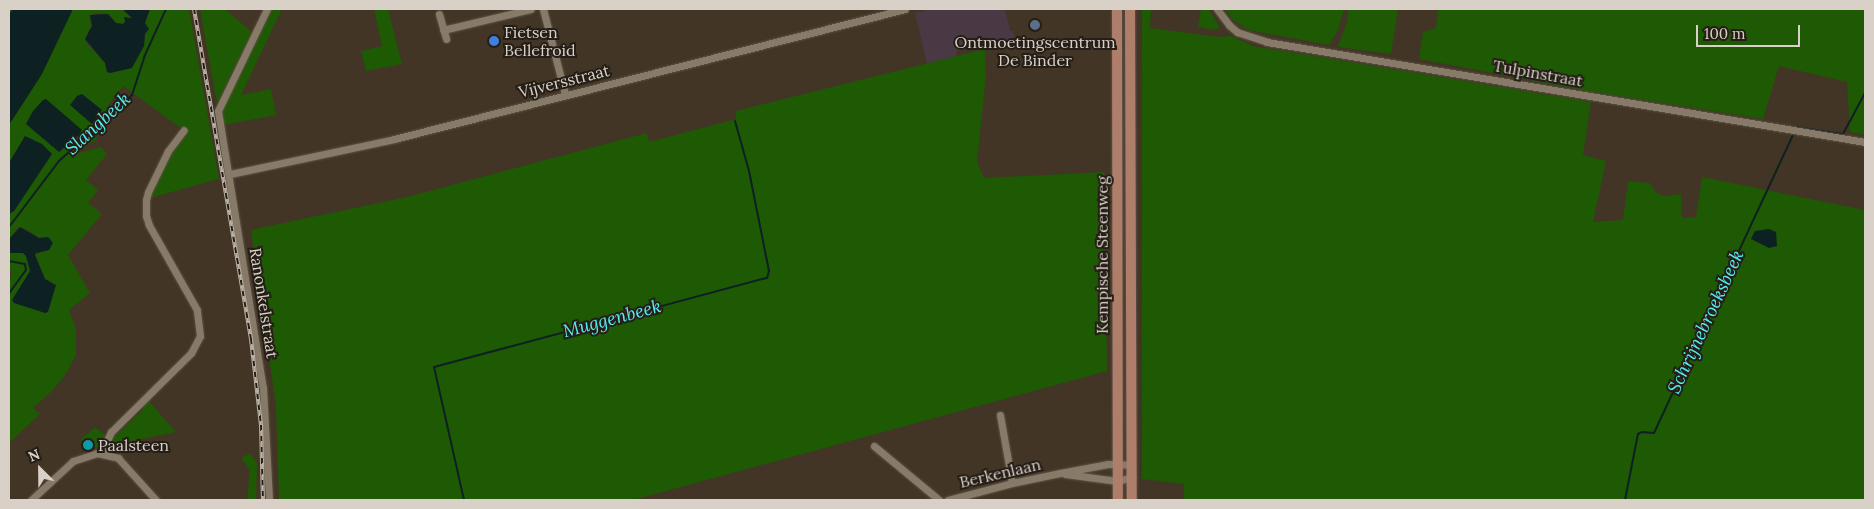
<!DOCTYPE html>
<style>
body{margin:0}
#map{position:relative;width:1874px;height:509px;overflow:hidden;background:#423525;font-family:Lora,serif}
div>[style]{position:absolute}
[style*='--x']{left:calc(var(--x)*1px);top:calc(var(--y)*1px);width:calc(var(--w)*1px);rotate:calc(var(--a)*1deg)}
.industrial>*{inset:0;background:#4a3945}
.green>*{inset:0;background:#1e5904}
.water>*{inset:0;background:#0e2122}
.stream>*{height:2px;margin:-1px;padding:0 1px;transform-origin:1px;border-radius:1px;background:#0e2122}
.roads{filter:drop-shadow(0 0 1px #5d5245) drop-shadow(0 0 1px #5d5245)}
.minor>*{height:7px;margin:-3.5px;padding:0 3.5px;transform-origin:3.5px;border-radius:3.5px;background:#887a68}
.primary>*{height:10px;margin:-5px;padding:0 5px;transform-origin:5px;border-radius:5px;background:#ae7e6b}
.rail>*{height:4px;margin-top:-2px;transform-origin:0;background:repeating-linear-gradient(90deg,#241e17 0 5.5px,#bbb2a6 0 11px);box-sizing:border-box;border-block:1px solid #bbb2a6}
.dots>*{width:14px;height:14px;translate:-50% -50%;box-sizing:border-box;border:2px solid #241e17;border-radius:50%}
span{translate:-50% -50%;white-space:nowrap;text-align:center;line-height:1.15;-webkit-text-stroke:4px #241e17;paint-order:stroke}
.poi-label{font-size:16px;color:#d9d1c7}
.left{translate:0 -50%;text-align:left}
.street-label{font-size:16px;color:#d9d1c7}
.water-label{font-size:18px;color:#57edf0;font-style:italic}
.frame{position:absolute;inset:0;border:10px solid #d9d1c7;pointer-events:none}
.north{position:absolute;left:15px;top:444px;width:50px;height:50px;-webkit-text-stroke:4px #241e17;paint-order:stroke;rotate:337deg;font-size:14px;font-weight:700;line-height:20px;text-align:center;color:#d9d1c7}
.north::after{content:'';display:block;margin:auto;width:18px;height:22px;background:#d9d1c7;clip-path:polygon(50% 0,100% 100%,50% 72%,0 100%)}
.scale{position:absolute;left:1696px;top:25px;width:104px;height:22px;box-sizing:border-box;border:2px solid #d9d1c7;border-top:0;padding-left:6px;font-size:15px;line-height:18px;white-space:nowrap;color:#d9d1c7;-webkit-text-stroke:4px #241e17;paint-order:stroke}
</style>
<div id="map">
<div class="industrial">
<i style="clip-path:polygon(932px 9px,1005px 9px,1010px 31px,1013px 31px,1015px 41px,993px 47px,992px 44px,956px 51px,957px 57px,927px 64px,915px 13px)"></i>
</div>
<div class="green">
<i style="clip-path:polygon(9px 9px,122px 9px,133px 18px,123px 24px,116px 23px,108px 14px,94px 13px,89px 18px,92px 26px,88px 32px,85px 41px,105px 63px,106px 69px,144px 46px,145px 23px,150px 9px,189px 9px,219px 179px,150px 198px,169px 157px,185px 131px,123px 86px,106px 108px,111px 114px,89px 130px,98px 139px,75px 152px,78px 153px,101px 147px,107px 154px,86px 180px,98px 190px,88px 203px,102px 214px,68px 255px,90px 293px,69px 310px,76px 329px,76px 355px,66px 374px,53px 390px,33px 408px,40px 414px,9px 443px,9px 283px,12px 271px,9px 270px,9px 253px,23px 253px,26px 256px,30px 271px,25px 280px,53px 282px,45px 279px,35px 255px,51px 248px,48px 237px,39px 238px,26px 229px,18px 228px,9px 239px,9px 214px,14px 211px,51px 154px,25px 136px,9px 163px)"></i>
<i style="clip-path:polygon(200px 9px,225px 9px,252px 32px,217px 103px)"></i>
<i style="clip-path:polygon(272px 9px,282px 9px,241px 95px,271px 89px,276px 115px,223px 125px,222px 112px,231px 88px)"></i>
<i style="clip-path:polygon(374px 9px,388px 9px,402px 64px,366px 71px,361px 51px,382px 46px)"></i>
<i style="clip-path:polygon(1142px 9px,1151px 9px,1150px 28px,1218px 37px,1231px 36px,1253px 46px,1591px 102px,1583px 155px,1606px 161px,1593px 222px,1623px 220px,1628px 181px,1650px 183px,1656px 193px,1665px 196px,1681px 194px,1682px 218px,1696px 217px,1702px 177px,1865px 210px,1865px 500px,1184px 500px,1184px 484px,1142px 479px)"></i>
<i style="clip-path:polygon(1201px 9px,1209px 9px,1220px 28px,1214px 30px,1198px 27px)"></i>
<i style="clip-path:polygon(1225px 9px,1344px 9px,1338px 30px,1329px 45px,1248px 30px,1232px 19px)"></i>
<i style="clip-path:polygon(1348px 9px,1398px 9px,1391px 54px,1338px 47px,1347px 22px)"></i>
<i style="clip-path:polygon(1438px 9px,1865px 9px,1865px 135px,1850px 132px,1847px 82px,1779px 66px,1763px 119px,1588px 91px,1419px 59px,1423px 32px,1436px 28px)"></i>
<i style="clip-path:polygon(985px 49px,986px 75px,977px 162px,984px 178px,1104px 172px,1107px 371px,633px 500px,279px 500px,276px 406px,251px 230px,407px 197px,647px 133px,649px 142px,736px 119px,736px 111px)"></i>
<i style="clip-path:polygon(148px 400px,176px 432px,117px 444px,112px 442px,110px 439px,113px 433px,116px 435px,144px 409px,141px 406px)"></i>
<i style="clip-path:polygon(95px 427px,106px 436px,103px 446px,86px 449px,81px 439px)"></i>
<i style="clip-path:polygon(250px 453px,257px 463px,256px 500px,247px 500px,250px 470px,241px 458px)"></i>
</div>
<div class="water">
<i style="clip-path:polygon(13px 9px,73px 9px,42px 74px,9px 125px,9px 15px)"></i>
<i style="clip-path:polygon(122px 9px,150px 9px,145px 23px,149px 29px,145px 34px,144px 46px,132px 68px,110px 73px,107px 72px,105px 63px,85px 39px,92px 26px,90px 15px,108px 14px,116px 23px,123px 24px,125px 22px,124px 17px,132px 18px)"></i>
<i style="clip-path:polygon(82px 94px,102px 110px,92px 124px,70px 105px,77px 96px)"></i>
<i style="clip-path:polygon(46px 99px,82px 130px,79px 135px,59px 152px,26px 124px,33px 111px,43px 100px)"></i>
<i style="clip-path:polygon(25px 136px,42px 144px,52px 154px,14px 211px,9px 214px,9px 163px)"></i>
<i style="clip-path:polygon(20px 227px,39px 238px,48px 237px,53px 243px,49px 250px,36px 253px,35px 255px,45px 279px,56px 285px,48px 312px,45px 313px,14px 303px,12px 300px,30px 271px,26px 256px,23px 253px,9px 253px,9px 239px)"></i>
<i style="clip-path:polygon(1769px 229px,1776px 232px,1777px 246px,1769px 248px,1751px 239px,1755px 231px)"></i>
</div>
<div class="stream">
<i style="--x:1797;--y:127;--w:47;--a:8.7"></i>
<i style="--x:1843;--y:134;--w:47;--a:-61.8"></i>
<i style="--x:9;--y:227;--w:83;--a:-52.9"></i>
<i style="--x:59;--y:161;--w:98;--a:-42.1"></i>
<i style="--x:132;--y:95;--w:40;--a:-72"></i>
<i style="--x:144;--y:57;--w:53;--a:-65.4"></i>
<i style="--x:9;--y:261;--w:16;--a:11"></i>
<i style="--x:25;--y:264;--w:6;--a:81"></i>
<i style="--x:26;--y:270;--w:29;--a:126"></i>
<i style="--x:464;--y:500;--w:136;--a:-102.7"></i>
<i style="--x:434;--y:367;--w:345;--a:-15"></i>
<i style="--x:767;--y:278;--w:7;--a:-74"></i>
<i style="--x:769;--y:271;--w:102;--a:-101.3"></i>
<i style="--x:749;--y:171;--w:52;--a:-105.6"></i>
<i style="--x:1625;--y:500;--w:67;--a:-78.9"></i>
<i style="--x:1638;--y:434;--w:4;--a:-27"></i>
<i style="--x:1642;--y:432;--w:12;--a:5"></i>
<i style="--x:1654;--y:433;--w:329;--a:-65"></i>
</div>
<div class="roads">
<div class="minor">
<i style="--x:267;--y:9;--w:113;--a:115.7"></i>
<i style="--x:218;--y:111;--w:281;--a:80.8"></i>
<i style="--x:263;--y:388;--w:112;--a:86.9"></i>
<i style="--x:543;--y:9;--w:88;--a:75.5"></i>
<i style="--x:1217;--y:9;--w:20;--a:53"></i>
<i style="--x:1229;--y:25;--w:11;--a:41"></i>
<i style="--x:1237;--y:32;--w:32;--a:18"></i>
<i style="--x:1267;--y:42;--w:606;--a:9.49"></i>
<i style="--x:439;--y:14;--w:26;--a:74"></i>
<i style="--x:443;--y:30;--w:90;--a:-13.4"></i>
<i style="--x:230;--y:174;--w:168;--a:-12"></i>
<i style="--x:394;--y:139;--w:527;--a:-14.27"></i>
<i style="--x:1000;--y:415;--w:69;--a:80"></i>
<i style="--x:874;--y:446;--w:85;--a:39.7"></i>
<i style="--x:106;--y:454;--w:11;--a:-90"></i>
<i style="--x:106;--y:443;--w:12;--a:-66"></i>
<i style="--x:111;--y:432;--w:112;--a:-44.6"></i>
<i style="--x:191;--y:353;--w:19;--a:-62"></i>
<i style="--x:200;--y:336;--w:26;--a:-97"></i>
<i style="--x:197;--y:310;--w:98;--a:-119.5"></i>
<i style="--x:149;--y:225;--w:9;--a:-108"></i>
<i style="--x:146;--y:216;--w:16;--a:-90"></i>
<i style="--x:146;--y:200;--w:8;--a:-76"></i>
<i style="--x:148;--y:192;--w:46;--a:-64"></i>
<i style="--x:168;--y:151;--w:26;--a:-53"></i>
<i style="--x:1065;--y:474;--w:53;--a:7.5"></i>
<i style="--x:1118;--y:481;--w:15;--a:-16"></i>
<i style="--x:31;--y:500;--w:57;--a:-42.9"></i>
<i style="--x:73;--y:461;--w:25;--a:-18"></i>
<i style="--x:97;--y:453;--w:22;--a:13"></i>
<i style="--x:118;--y:458;--w:57;--a:47.9"></i>
<i style="--x:948;--y:500;--w:66;--a:-14.9"></i>
<i style="--x:1012;--y:483;--w:49;--a:-11.8"></i>
<i style="--x:1060;--y:473;--w:49;--a:-10.6"></i>
<i style="--x:1108;--y:464;--w:24;--a:2"></i>
</div>
<div class="primary">
<i style="--x:1117;--y:9;--w:491;--a:89.9"></i>
<i style="--x:1130;--y:9;--w:491;--a:89.8"></i>
</div>
</div>
<div class="rail">
<i style="--x:194;--y:9;--w:335;--a:80.2"></i>
<i style="--x:251;--y:339;--w:87;--a:83.4"></i>
<i style="--x:261;--y:425;--w:75;--a:88.5"></i>
</div>
<div class="dots">
<i style="left:1035px;top:25px;background:#5c6f8a"></i>
<i style="left:494px;top:41px;background:#3f7fe0"></i>
<i style="left:88px;top:445px;background:#0f9aa8"></i>
</div>
<div class="poi-label">
<span class="left" style="left:504px;top:41px">Fietsen<br>Bellefroid</span>
<span style="left:1035px;top:51px">Ontmoetingscentrum<br>De Binder</span>
<span class="left" style="left:98px;top:445px">Paalsteen</span>
</div>
<div class="street-label">
<span style="left:1538px;top:73px;rotate:10deg">Tulpinstraat</span>
<span style="left:564px;top:81px;rotate:-14deg">Vijversstraat</span>
<span style="left:1102px;top:255px;rotate:-90deg">Kempische Steenweg</span>
<span style="left:264px;top:303px;rotate:81deg">Ranonkelstraat</span>
<span style="left:1000px;top:473px;rotate:-13deg">Berkenlaan</span>
</div>
<div class="water-label">
<span style="left:98px;top:124px;rotate:-43deg">Slangbeek</span>
<span style="left:612px;top:319px;rotate:-15deg">Muggenbeek</span>
<span style="left:1706px;top:322px;rotate:-65deg">Schrijnebroeksbeek</span>
</div>
<div class="frame"></div>
<div class="north">N</div>
<div class="scale">100 m</div>
</div>
